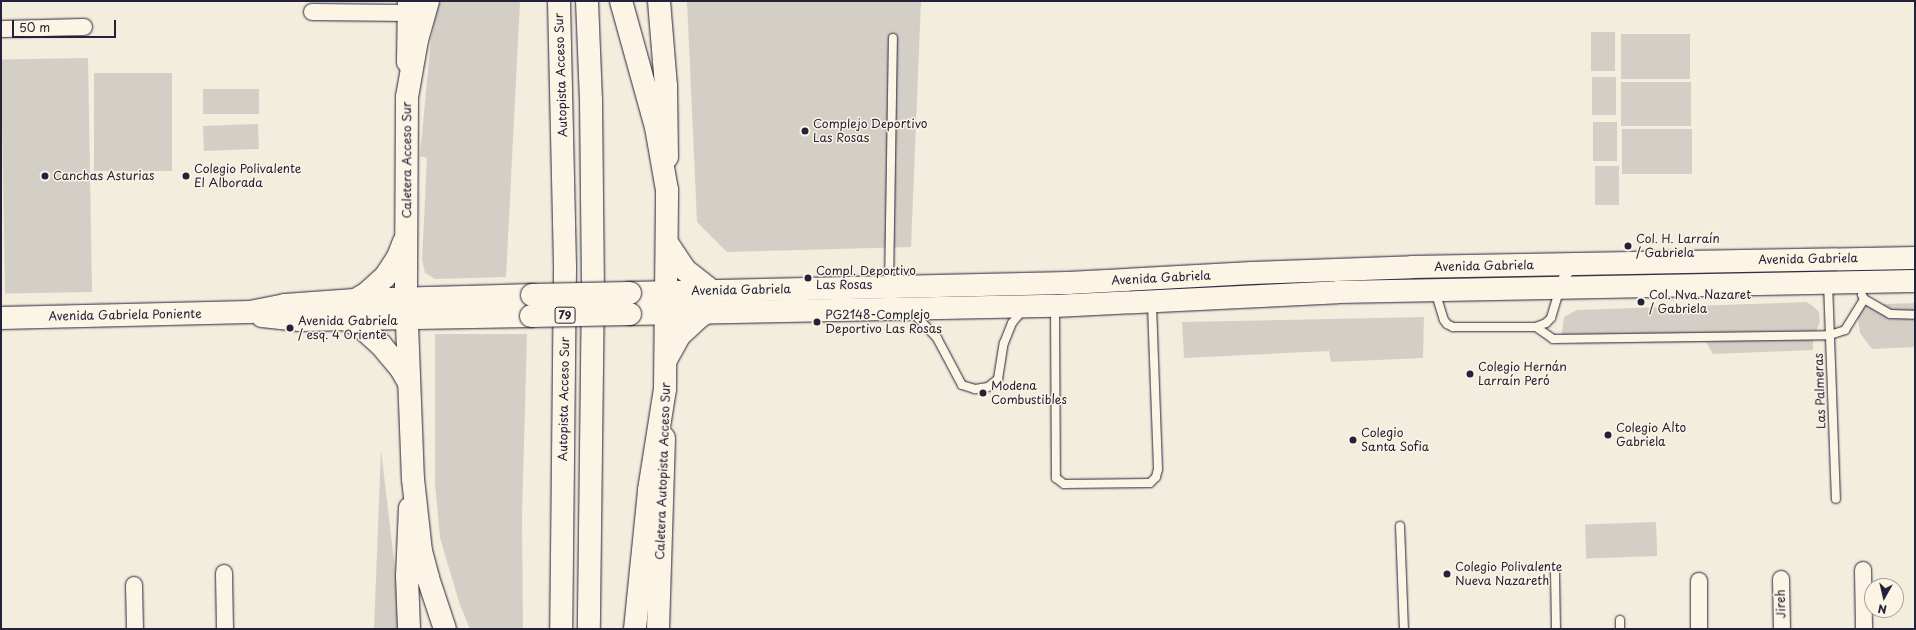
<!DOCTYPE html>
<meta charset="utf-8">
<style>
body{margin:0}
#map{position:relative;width:1916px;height:630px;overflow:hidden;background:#f3edde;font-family:"Playpen Sans",sans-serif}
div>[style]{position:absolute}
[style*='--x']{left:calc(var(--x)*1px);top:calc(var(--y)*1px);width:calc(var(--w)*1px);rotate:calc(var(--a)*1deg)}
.green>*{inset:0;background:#d4cfc6;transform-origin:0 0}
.roads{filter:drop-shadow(0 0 1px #22223b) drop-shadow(0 0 1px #22223b)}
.lane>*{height:8px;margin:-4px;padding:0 4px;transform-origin:4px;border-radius:4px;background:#fcf5e5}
.street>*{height:16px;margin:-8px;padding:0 8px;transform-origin:8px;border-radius:8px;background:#fcf5e5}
.secondary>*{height:22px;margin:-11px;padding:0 11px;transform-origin:11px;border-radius:11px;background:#fcf5e5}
.primary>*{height:22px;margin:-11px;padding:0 11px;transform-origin:11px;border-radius:11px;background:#fcf5e5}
.highway>*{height:22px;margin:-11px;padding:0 11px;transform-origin:11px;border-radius:11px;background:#fcf5e5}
.bridges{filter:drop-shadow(0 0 1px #22223b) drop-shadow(0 0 1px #22223b)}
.primary-bridge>*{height:22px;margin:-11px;padding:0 11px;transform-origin:11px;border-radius:11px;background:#fcf5e5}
.dots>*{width:11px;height:11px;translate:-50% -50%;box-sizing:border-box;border:2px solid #fcf5e5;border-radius:50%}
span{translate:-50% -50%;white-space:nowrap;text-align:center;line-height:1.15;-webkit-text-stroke:3px #fcf5e5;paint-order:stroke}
.shield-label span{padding:1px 3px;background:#fcf5e5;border:1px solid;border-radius:3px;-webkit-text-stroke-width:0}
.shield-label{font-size:11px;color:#22223b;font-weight:700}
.street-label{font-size:12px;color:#22223b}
.poi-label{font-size:12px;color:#22223b}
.left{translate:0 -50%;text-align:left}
.frame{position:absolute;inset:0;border:2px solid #22223b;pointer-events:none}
.north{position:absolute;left:1864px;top:578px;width:40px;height:40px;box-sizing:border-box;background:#fcf5e5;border:1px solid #a5a1a1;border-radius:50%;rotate:188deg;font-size:11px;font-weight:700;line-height:16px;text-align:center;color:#22223b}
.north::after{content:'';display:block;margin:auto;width:14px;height:18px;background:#22223b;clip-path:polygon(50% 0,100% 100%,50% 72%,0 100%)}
.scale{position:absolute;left:12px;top:20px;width:104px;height:18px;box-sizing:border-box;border:2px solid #22223b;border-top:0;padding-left:5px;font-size:12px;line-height:14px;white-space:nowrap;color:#22223b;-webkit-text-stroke:3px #fcf5e5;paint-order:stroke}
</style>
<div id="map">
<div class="green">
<i style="clip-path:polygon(441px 1px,520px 1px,506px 277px,435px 279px,425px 273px,422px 260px,427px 158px,420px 156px,431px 38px,438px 7px)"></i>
<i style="clip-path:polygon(687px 1px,921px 1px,911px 247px,727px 252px,697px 222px)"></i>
<i style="left:1615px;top:32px;width:39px;height:24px;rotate:90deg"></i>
<i style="left:1621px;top:34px;width:69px;height:45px"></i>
<i style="left:88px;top:58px;width:234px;height:87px;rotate:89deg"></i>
<i style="left:94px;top:73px;width:78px;height:98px"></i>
<i style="left:1592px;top:77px;width:24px;height:38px"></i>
<i style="left:1621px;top:82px;width:70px;height:44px"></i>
<i style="left:203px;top:89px;width:56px;height:25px"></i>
<i style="left:1593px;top:122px;width:24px;height:39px"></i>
<i style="left:258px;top:124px;width:25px;height:55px;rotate:88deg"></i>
<i style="left:1622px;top:129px;width:70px;height:45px"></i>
<i style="left:1595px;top:166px;width:24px;height:39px"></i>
<i style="clip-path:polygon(1806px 302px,1813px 306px,1819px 312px,1820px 322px,1813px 338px,1813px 350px,1713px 354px,1706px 342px,1567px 343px,1562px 333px,1564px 317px,1577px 310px)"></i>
<i style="clip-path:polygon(1915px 303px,1915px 347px,1872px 349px,1860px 333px,1856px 305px)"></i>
<i style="clip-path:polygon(1424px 317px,1423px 358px,1331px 362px,1329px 351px,1184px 358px,1182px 322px)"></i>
<i style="clip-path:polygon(435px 334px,527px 334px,522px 517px,523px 629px,470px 629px,460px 605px,440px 538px,435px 483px)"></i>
<i style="clip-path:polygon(381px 450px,402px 629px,374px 629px)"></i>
<i style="left:1656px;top:522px;width:34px;height:71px;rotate:88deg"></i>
</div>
<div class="roads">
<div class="lane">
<i style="--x:1828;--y:283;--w:216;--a:87.9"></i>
<i style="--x:889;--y:287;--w:249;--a:-89.1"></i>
<i style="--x:1435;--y:291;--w:30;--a:73"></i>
<i style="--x:1444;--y:320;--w:5;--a:53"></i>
<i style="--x:1447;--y:324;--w:7;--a:27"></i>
<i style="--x:1453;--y:327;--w:83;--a:0"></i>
<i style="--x:1536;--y:327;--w:11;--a:-22"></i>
<i style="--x:1546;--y:323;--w:7;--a:-45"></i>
<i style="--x:1551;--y:318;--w:42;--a:-73.3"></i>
<i style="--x:1563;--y:278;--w:13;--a:-42"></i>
<i style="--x:1862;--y:295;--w:4;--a:63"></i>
<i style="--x:1864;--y:299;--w:30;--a:30"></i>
<i style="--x:1890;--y:314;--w:25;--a:2"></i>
<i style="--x:1055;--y:306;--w:172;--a:89.7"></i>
<i style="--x:1056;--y:478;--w:10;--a:37"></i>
<i style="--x:1064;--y:484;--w:86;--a:-0.7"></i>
<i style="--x:1150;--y:483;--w:8;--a:-45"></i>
<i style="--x:1156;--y:477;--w:8;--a:-76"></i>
<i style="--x:1158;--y:469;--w:166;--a:-92.1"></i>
<i style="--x:912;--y:312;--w:36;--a:46"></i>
<i style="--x:937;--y:338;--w:53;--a:62"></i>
<i style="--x:962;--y:385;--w:14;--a:17"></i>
<i style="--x:975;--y:389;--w:13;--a:-9"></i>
<i style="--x:988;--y:387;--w:13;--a:-39"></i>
<i style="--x:998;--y:379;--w:36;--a:-81"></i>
<i style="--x:1004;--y:343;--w:22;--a:-68"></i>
<i style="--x:1012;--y:323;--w:17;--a:-50"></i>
<i style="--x:1536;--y:327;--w:21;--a:35"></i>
<i style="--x:1553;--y:339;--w:277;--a:-0.8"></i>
<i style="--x:1830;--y:335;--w:16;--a:-18"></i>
<i style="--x:1845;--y:330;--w:36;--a:-58"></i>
<i style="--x:1400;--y:526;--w:103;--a:87.8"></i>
<i style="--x:1555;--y:572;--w:57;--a:89"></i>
<i style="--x:1620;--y:620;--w:9;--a:90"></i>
</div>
<div class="street">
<i style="--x:312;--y:12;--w:96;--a:0.6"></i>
<i style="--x:1;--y:29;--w:83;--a:-1.4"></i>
<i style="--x:1863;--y:570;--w:59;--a:89"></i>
<i style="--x:224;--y:573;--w:56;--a:89"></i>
<i style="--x:1781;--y:579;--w:50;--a:88.9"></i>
<i style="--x:1699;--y:581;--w:48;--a:90"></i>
<i style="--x:134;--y:585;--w:44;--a:88.7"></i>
</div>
<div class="secondary">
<i style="--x:659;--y:1;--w:85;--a:85.3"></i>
<i style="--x:666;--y:86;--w:71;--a:89.2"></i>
<i style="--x:408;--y:62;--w:61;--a:-89.1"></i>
<i style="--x:409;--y:629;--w:53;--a:-92.2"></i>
<i style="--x:407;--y:576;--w:68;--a:-87.5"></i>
<i style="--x:658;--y:629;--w:191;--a:-88.2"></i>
</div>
<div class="primary">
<i style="--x:407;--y:97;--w:201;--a:90.3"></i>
<i style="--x:406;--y:298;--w:181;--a:87.8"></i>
<i style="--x:667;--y:243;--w:32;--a:56"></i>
<i style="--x:685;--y:270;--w:34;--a:38"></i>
<i style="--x:630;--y:293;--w:438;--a:-1.3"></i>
<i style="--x:1068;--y:283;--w:184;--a:-3.1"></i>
<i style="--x:1252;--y:273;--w:160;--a:-2.1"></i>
<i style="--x:1412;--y:267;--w:503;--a:-1.03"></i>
<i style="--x:355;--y:300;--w:13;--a:-29"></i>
<i style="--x:366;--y:294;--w:25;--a:-42"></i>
<i style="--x:385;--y:277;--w:24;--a:-57"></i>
<i style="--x:398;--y:257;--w:17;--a:-69"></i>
<i style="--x:630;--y:314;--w:425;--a:-1.1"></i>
<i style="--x:1055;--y:306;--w:283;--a:-2.8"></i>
<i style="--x:1338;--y:292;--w:577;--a:-1.09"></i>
<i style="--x:262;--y:316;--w:38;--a:6"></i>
<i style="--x:300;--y:320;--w:231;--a:-1"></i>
<i style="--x:1;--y:318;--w:249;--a:-1.4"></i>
<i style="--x:250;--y:312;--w:36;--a:-11"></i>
<i style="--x:285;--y:305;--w:70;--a:-4.1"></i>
<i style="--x:355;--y:300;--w:177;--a:-1.6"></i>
<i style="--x:347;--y:320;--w:14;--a:25"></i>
<i style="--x:360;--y:326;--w:28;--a:42"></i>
<i style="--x:381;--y:345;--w:31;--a:50"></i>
<i style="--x:401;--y:369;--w:16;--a:60"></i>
<i style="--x:667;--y:358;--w:26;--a:-61"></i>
<i style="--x:680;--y:335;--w:25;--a:-43"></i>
<i style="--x:698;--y:318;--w:11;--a:-34"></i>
<i style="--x:665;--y:389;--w:199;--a:-89.4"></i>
</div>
<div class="highway">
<i style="--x:559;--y:1;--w:267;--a:88.7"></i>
<i style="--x:565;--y:268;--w:361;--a:90.6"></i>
<i style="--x:587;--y:1;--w:99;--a:87.7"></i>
<i style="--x:591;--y:100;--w:186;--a:89.4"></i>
<i style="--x:593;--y:286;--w:343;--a:90.7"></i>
<i style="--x:621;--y:1;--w:131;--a:74.5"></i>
<i style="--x:656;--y:127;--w:64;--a:80.1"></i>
<i style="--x:407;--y:97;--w:58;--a:-80"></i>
<i style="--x:417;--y:40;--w:41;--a:-74.2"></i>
<i style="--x:413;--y:479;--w:72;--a:83.7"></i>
<i style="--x:421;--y:551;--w:28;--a:75"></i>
<i style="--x:428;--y:578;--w:54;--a:71.6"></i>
<i style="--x:635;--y:629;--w:140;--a:-84.2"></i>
<i style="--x:649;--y:490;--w:102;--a:-81"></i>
</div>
</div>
<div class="bridges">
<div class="primary-bridge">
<i style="--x:532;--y:295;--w:98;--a:-1.2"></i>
<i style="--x:531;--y:316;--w:99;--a:-1.2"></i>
</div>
</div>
<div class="dots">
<i style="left:805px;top:131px;background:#22223b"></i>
<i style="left:45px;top:176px;background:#22223b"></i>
<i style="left:186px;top:176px;background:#22223b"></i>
<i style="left:1628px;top:246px;background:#22223b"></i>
<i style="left:808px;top:278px;background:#22223b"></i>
<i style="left:1641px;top:302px;background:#22223b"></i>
<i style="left:817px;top:322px;background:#22223b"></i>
<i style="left:290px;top:328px;background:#22223b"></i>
<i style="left:1470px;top:374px;background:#22223b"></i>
<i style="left:983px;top:393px;background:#22223b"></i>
<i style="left:1608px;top:435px;background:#22223b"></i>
<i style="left:1353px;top:440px;background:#22223b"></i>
<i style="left:1447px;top:574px;background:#22223b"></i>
</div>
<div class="shield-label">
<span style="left:565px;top:315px">79</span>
</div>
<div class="street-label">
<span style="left:561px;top:75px;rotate:-92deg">Autopista Acceso Sur</span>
<span style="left:407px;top:160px;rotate:-90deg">Caletera Acceso Sur</span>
<span style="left:1808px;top:259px;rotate:-1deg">Avenida Gabriela</span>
<span style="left:1484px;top:266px;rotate:-1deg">Avenida Gabriela</span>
<span style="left:1161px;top:278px;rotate:-3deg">Avenida Gabriela</span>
<span style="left:741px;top:290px;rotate:-1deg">Avenida Gabriela</span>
<span style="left:125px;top:315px;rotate:-1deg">Avenida Gabriela Poniente</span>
<span style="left:1820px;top:391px;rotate:-92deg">Las Palmeras</span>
<span style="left:564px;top:399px;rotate:-89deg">Autopista Acceso Sur</span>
<span style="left:663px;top:471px;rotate:-88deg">Caletera Autopista Acceso Sur</span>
<span style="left:1781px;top:604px;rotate:-91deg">Jireh</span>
</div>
<div class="poi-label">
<span class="left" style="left:813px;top:131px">Complejo Deportivo<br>Las Rosas</span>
<span class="left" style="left:194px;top:176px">Colegio Polivalente<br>El Alborada</span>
<span class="left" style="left:53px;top:176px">Canchas Asturias</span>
<span class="left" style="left:1636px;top:246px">Col. H. Larraín<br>/ Gabriela</span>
<span class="left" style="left:816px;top:278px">Compl. Deportivo<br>Las Rosas</span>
<span class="left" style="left:1649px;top:302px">Col. Nva. Nazaret<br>/ Gabriela</span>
<span class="left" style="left:825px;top:322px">PG2148-Complejo<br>Deportivo Las Rosas</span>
<span class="left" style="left:298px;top:328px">Avenida Gabriela<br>/ esq. 4 Oriente</span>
<span class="left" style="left:1478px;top:374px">Colegio Hernán<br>Larraín Peró</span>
<span class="left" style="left:991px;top:393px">Modena<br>Combustibles</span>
<span class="left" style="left:1616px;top:435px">Colegio Alto<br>Gabriela</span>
<span class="left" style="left:1361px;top:440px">Colegio<br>Santa Sofia</span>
<span class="left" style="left:1455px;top:574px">Colegio Polivalente<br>Nueva Nazareth</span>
</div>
<div class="frame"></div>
<div class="north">N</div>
<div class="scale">50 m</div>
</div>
